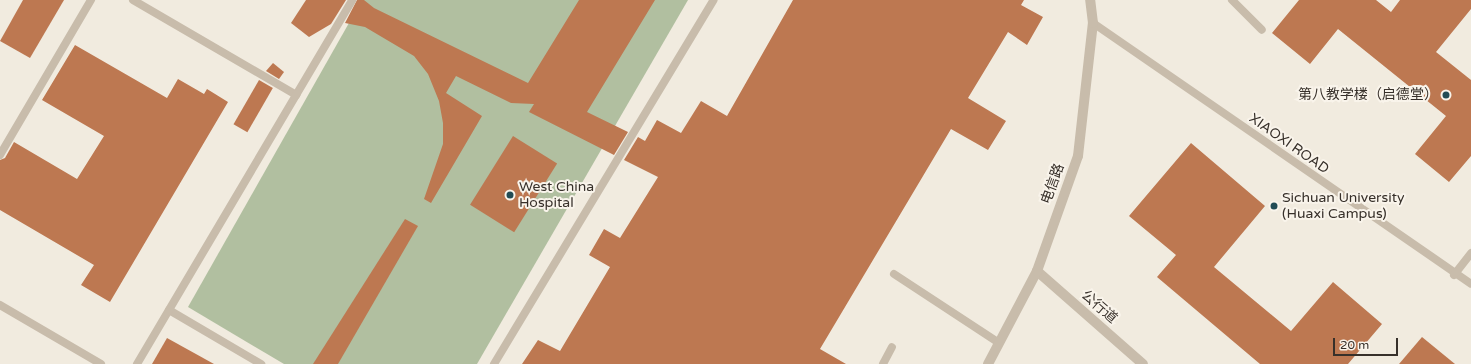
<!DOCTYPE html>
<meta charset="utf-8">
<style>
body{margin:0}
#map{position:relative;width:1471px;height:364px;overflow:hidden;background:#f1ebdf;font-family:"Varela Round","Noto Sans SC",sans-serif}
div>[style]{position:absolute}
[style*='--x']{left:calc(var(--x)*1px);top:calc(var(--y)*1px);width:calc(var(--w)*1px);rotate:calc(var(--a)*1deg)}
.green>*{inset:0;background:#b1bfa0}
.building>*{inset:0;background:#bd7851;transform-origin:0 0}
.lane>*{height:8px;margin:-4px;padding:0 4px;transform-origin:4px;border-radius:4px;background:#c8bcab}
.street>*{height:10px;margin:-5px;padding:0 5px;transform-origin:5px;border-radius:5px;background:#c8bcab}
.dots>*{width:11px;height:11px;translate:-50% -50%;box-sizing:border-box;border:2px solid #f9f4eb;border-radius:50%}
span{translate:-50% -50%;white-space:nowrap;text-align:center;line-height:1.15;-webkit-text-stroke:4px #f9f4eb;paint-order:stroke}
.poi-label{font-size:14px;color:#37302a}
.right{translate:-100% -50%;text-align:right}
.left{translate:0 -50%;text-align:left}
.street-label{font-size:14px;color:#37302a}
.scale{position:absolute;left:1333px;top:338px;width:65px;height:18px;box-sizing:border-box;border:2px solid #37302a;border-top:0;padding-left:5px;font-size:12px;line-height:14px;white-space:nowrap;color:#37302a;-webkit-text-stroke:3px #f9f4eb;paint-order:stroke}
</style>
<div id="map">
<div class="green">
<i style="clip-path:polygon(362px 0,688px 0,477px 364px,284px 364px,188px 307px)"></i>
</div>
<div class="building">
<i style="clip-path:polygon(23px 0,64px 0,30px 58px,0 41px)"></i>
<i style="clip-path:polygon(306px 0,346px 0,331px 24px,309px 37px,291px 23px)"></i>
<i style="clip-path:polygon(357px 0,364px 0,374px 8px,528px 83px,579px 0,655px 0,587px 112px,628px 132px,614px 155px,529px 112px,534px 104px,511px 103px,456px 76px,446px 93px,482px 116px,431px 203px,424px 199px,443px 144px,443px 123px,439px 101px,428px 74px,414px 56px,365px 27px,345px 23px)"></i>
<i style="clip-path:polygon(793px 0,1024px 0,1021px 5px,1043px 17px,1027px 45px,1008px 32px,968px 98px,1006px 121px,988px 150px,951px 129px,820px 349px,846px 364px,522px 364px,538px 340px,560px 351px,610px 267px,589px 255px,604px 229px,620px 238px,658px 177px,624px 160px,638px 137px,645px 141px,657px 120px,681px 133px,701px 101px,727px 116px)"></i>
<i style="clip-path:polygon(1299px 0,1376px 0,1391px 12px,1400px 0,1471px 0,1471px 9px,1436px 52px,1471px 80px,1471px 156px,1449px 182px,1415px 154px,1446px 116px,1338px 29px,1310px 64px,1272px 33px)"></i>
<i style="clip-path:polygon(75px 45px,167px 98px,178px 79px,204px 94px,207px 89px,228px 102px,110px 302px,81px 285px,94px 265px,0 210px,0 160px,5px 158px,14px 142px,77px 179px,104px 136px,42px 100px)"></i>
<i style="clip-path:polygon(273px 63px,284px 72px,279px 79px,266px 71px)"></i>
<i style="left:259px;top:80px;width:16px;height:51px;rotate:30deg"></i>
<i style="left:513px;top:136px;width:52px;height:81px;rotate:32deg"></i>
<i style="clip-path:polygon(1191px 143px,1265px 206px,1214px 267px,1291px 331px,1333px 282px,1382px 324px,1348px 364px,1260px 364px,1157px 277px,1176px 255px,1129px 216px)"></i>
<i style="clip-path:polygon(405px 219px,418px 226px,338px 364px,313px 364px)"></i>
<i style="clip-path:polygon(1422px 337px,1455px 364px,1399px 364px)"></i>
<i style="clip-path:polygon(167px 338px,214px 364px,152px 364px)"></i>
</div>
<div class="lane">
<i style="--x:133;--y:0;--w:189;--a:30.2"></i>
<i style="--x:1232;--y:0;--w:42;--a:45"></i>
<i style="--x:1093;--y:23;--w:459;--a:34.6"></i>
<i style="--x:0;--y:155;--w:180;--a:-59.6"></i>
<i style="--x:894;--y:274;--w:126;--a:33.3"></i>
<i style="--x:1454;--y:275;--w:28;--a:-52"></i>
<i style="--x:0;--y:305;--w:117;--a:30.3"></i>
<i style="--x:169;--y:310;--w:107;--a:30.4"></i>
<i style="--x:137;--y:364;--w:423;--a:-59.4"></i>
<i style="--x:494;--y:364;--w:425;--a:-58.9"></i>
<i style="--x:883;--y:364;--w:19;--a:-62"></i>
</div>
<div class="street">
<i style="--x:1037;--y:271;--w:141;--a:41.3"></i>
<i style="--x:988;--y:364;--w:105;--a:-62.2"></i>
<i style="--x:1037;--y:271;--w:122;--a:-70.4"></i>
<i style="--x:1078;--y:156;--w:134;--a:-83.6"></i>
<i style="--x:1093;--y:23;--w:23;--a:-97"></i>
</div>
<div class="dots">
<i style="left:1446px;top:95px;background:#224c55"></i>
<i style="left:510px;top:195px;background:#224c55"></i>
<i style="left:1274px;top:206px;background:#224c55"></i>
</div>
<div class="poi-label">
<span class="right" style="left:1438px;top:95px">第八教学楼（启德堂）</span>
<span class="left" style="left:519px;top:195px">West China<br>Hospital</span>
<span class="left" style="left:1282px;top:206px">Sichuan University<br>(Huaxi Campus)</span>
</div>
<div class="street-label">
<span style="left:1289px;top:144px;rotate:35deg">XIAOXI ROAD</span>
<span style="left:1053px;top:184px;rotate:-70deg">电信路</span>
<span style="left:1099px;top:307px;rotate:41deg">公行道</span>
</div>
<div class="scale">20 m</div>
</div>
